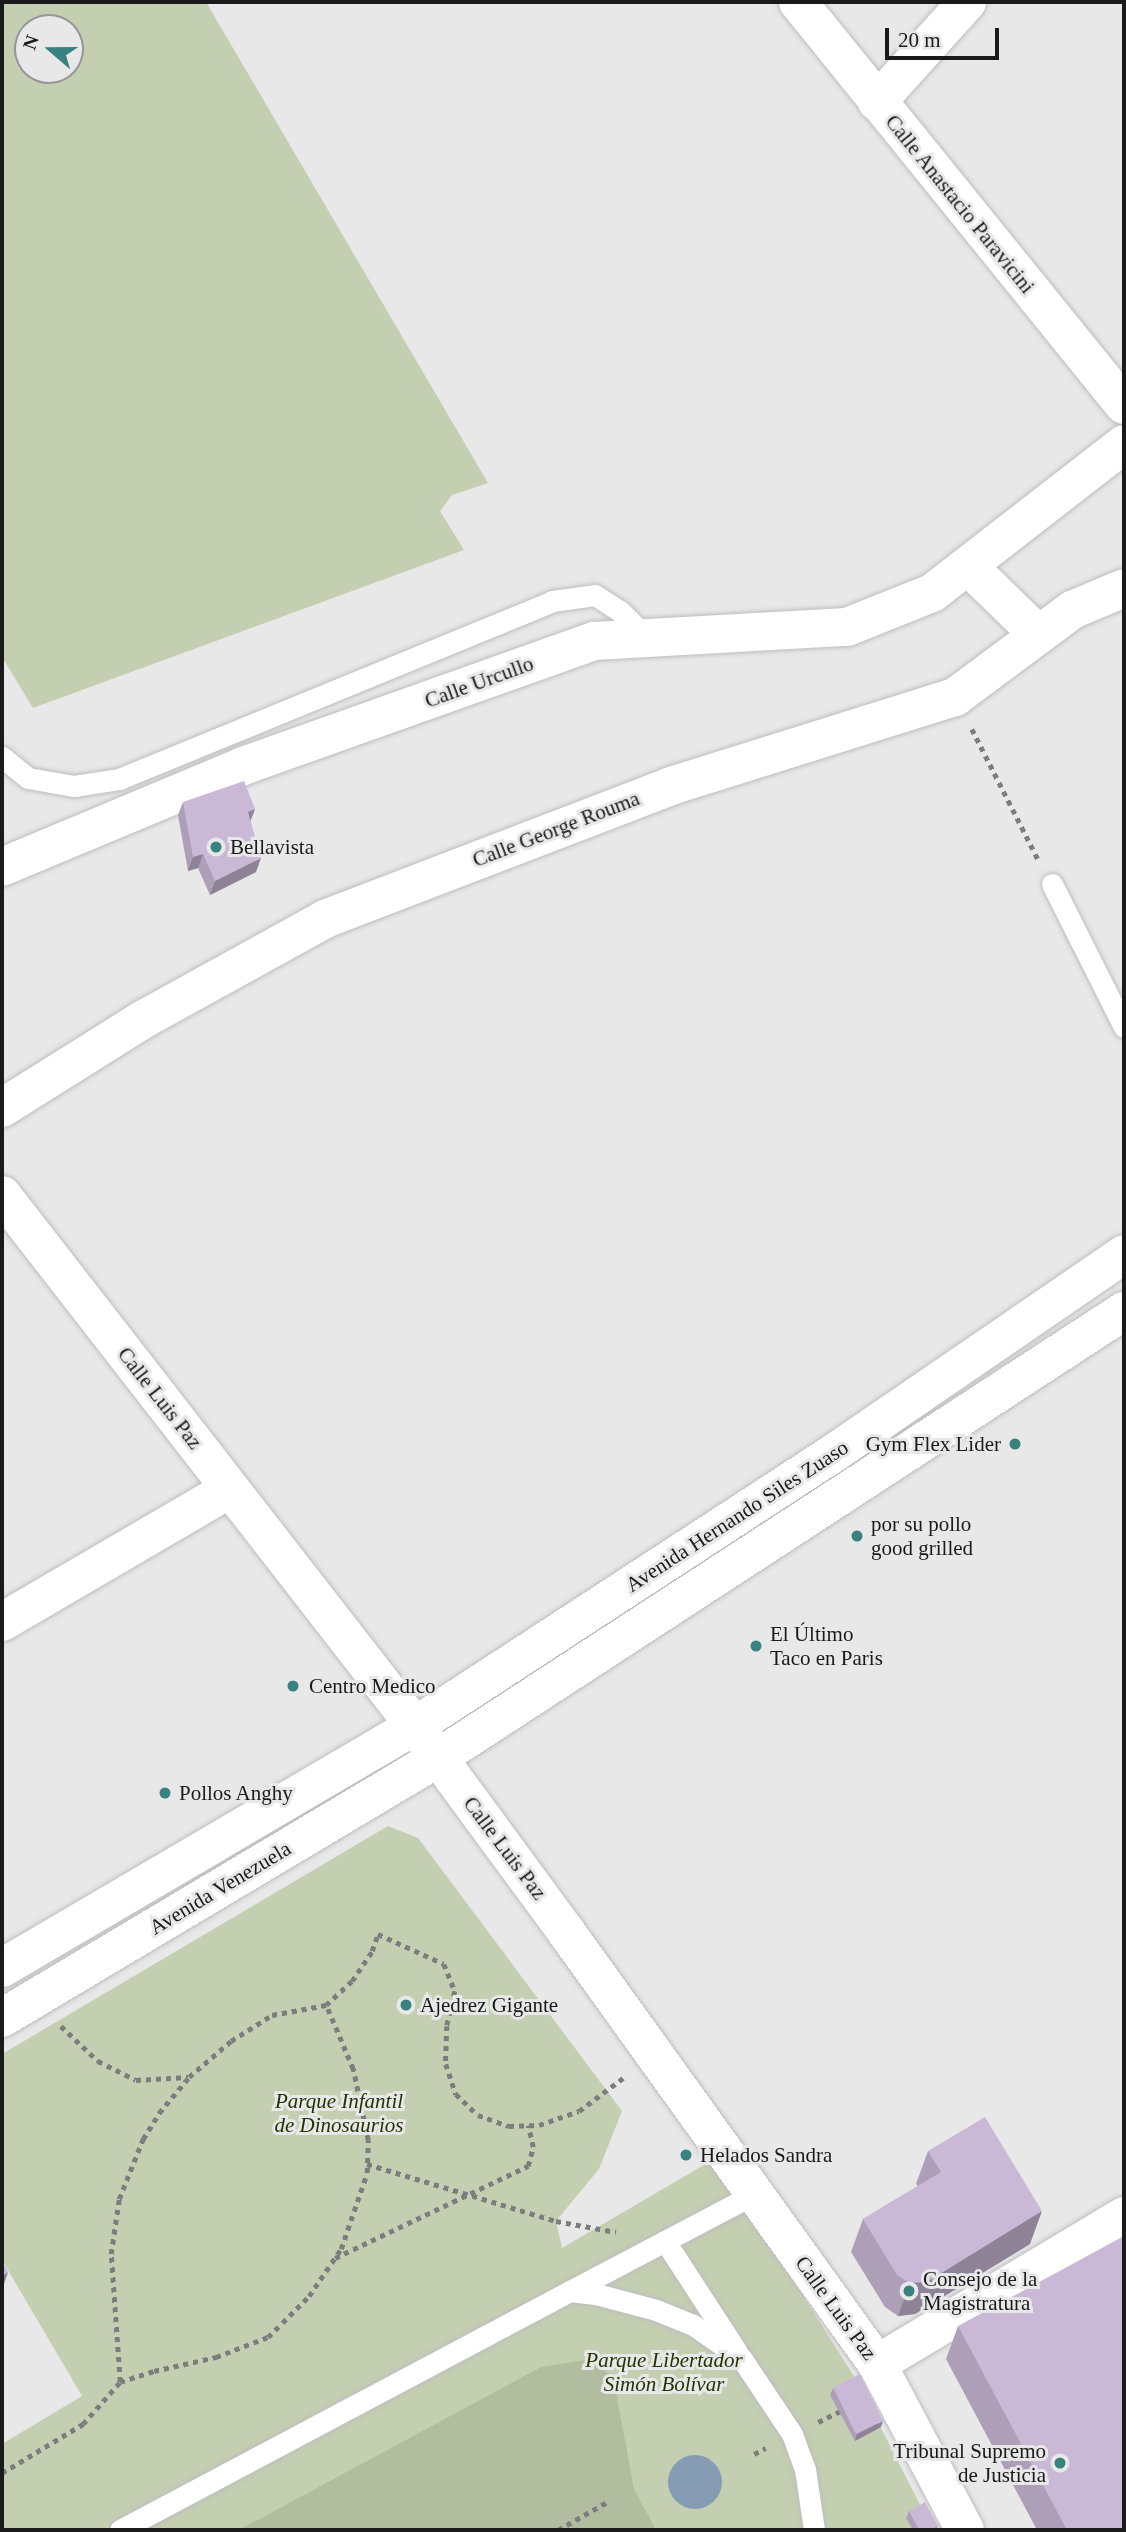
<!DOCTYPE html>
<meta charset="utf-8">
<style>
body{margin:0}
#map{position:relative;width:1126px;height:2532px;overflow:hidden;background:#e8e8e9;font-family:Georgia,serif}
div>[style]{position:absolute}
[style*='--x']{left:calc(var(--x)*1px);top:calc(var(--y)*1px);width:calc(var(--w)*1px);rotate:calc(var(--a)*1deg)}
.green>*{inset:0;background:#c4cfb1}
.forest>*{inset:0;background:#b2bd9f}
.water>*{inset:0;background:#859cb4}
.round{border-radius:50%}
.path>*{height:4.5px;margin-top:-2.25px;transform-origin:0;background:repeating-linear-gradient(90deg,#7d7d7e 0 5px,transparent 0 10px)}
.roads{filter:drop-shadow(0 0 2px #bdbdbe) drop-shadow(0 0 2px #bdbdbe)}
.lane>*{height:21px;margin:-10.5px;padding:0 10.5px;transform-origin:10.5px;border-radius:10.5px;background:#fff}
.street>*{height:38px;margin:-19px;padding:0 19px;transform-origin:19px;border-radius:19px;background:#fff}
.primary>*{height:38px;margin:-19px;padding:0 19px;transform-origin:19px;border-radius:19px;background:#fff}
.wall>*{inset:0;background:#ae9fb8}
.shaded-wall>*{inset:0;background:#8d8296}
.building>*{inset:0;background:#cab9d6;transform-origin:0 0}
.dots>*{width:19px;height:19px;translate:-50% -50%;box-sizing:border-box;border:4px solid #e8e8e9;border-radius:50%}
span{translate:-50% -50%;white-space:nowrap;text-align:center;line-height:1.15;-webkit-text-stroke:6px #e8e8e9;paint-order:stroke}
.street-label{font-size:21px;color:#1a1a1b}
.poi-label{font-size:21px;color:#1a1a1b}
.left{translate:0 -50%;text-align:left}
.right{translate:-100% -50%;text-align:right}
.park-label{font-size:21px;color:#263300;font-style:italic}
.frame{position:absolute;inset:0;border:4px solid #1a1a1b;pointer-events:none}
.north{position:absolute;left:14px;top:14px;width:70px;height:70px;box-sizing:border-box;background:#e8e8e9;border:2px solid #969697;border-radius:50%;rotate:290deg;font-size:19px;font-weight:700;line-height:28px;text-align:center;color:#1a1a1b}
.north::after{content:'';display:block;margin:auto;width:24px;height:32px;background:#398280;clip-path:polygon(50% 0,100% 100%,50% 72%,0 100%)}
.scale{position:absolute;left:885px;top:28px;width:114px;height:32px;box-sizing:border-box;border:4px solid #1a1a1b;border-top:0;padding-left:9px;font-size:21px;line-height:24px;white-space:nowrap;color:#1a1a1b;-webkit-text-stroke:5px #e8e8e9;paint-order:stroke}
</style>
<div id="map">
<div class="green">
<i style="clip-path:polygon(evenodd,2px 2px,206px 2px,488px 483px,452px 495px,440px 511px,464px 550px,33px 708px,2px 657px,2px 2px,70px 28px,70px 70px,28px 70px,28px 28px,70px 28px)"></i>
<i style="clip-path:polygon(388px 1826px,418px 1838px,622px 2111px,599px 2169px,556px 2221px,562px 2248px,709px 2162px,771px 2245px,857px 2381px,933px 2530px,2px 2530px,2px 2444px,82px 2396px,2px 2260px,2px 2054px)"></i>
</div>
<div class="forest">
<i style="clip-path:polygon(585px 2360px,613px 2376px,634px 2489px,656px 2530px,239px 2530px,541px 2367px)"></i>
</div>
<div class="water">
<i class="round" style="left:668px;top:2455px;width:54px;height:54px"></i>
</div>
<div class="path">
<i style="--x:972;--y:729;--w:146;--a:63.1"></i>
<i style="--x:61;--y:2026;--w:51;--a:43.4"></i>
<i style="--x:98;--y:2061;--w:42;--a:26.6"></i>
<i style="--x:136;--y:2080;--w:52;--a:-3.3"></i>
<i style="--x:367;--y:2164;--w:197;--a:16.8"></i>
<i style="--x:556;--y:2221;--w:61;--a:10.4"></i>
<i style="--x:335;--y:2258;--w:214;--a:-25.5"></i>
<i style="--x:528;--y:2166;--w:20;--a:-75"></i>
<i style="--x:533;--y:2147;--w:22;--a:-103"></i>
<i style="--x:120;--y:2382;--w:128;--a:-94"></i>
<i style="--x:111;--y:2254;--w:56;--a:-81.7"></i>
<i style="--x:119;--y:2199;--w:65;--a:-68.2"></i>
<i style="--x:143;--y:2139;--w:31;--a:-58"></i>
<i style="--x:159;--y:2113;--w:47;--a:-50.2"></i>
<i style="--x:189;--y:2077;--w:55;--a:-40.6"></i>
<i style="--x:231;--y:2041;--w:49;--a:-32.4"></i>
<i style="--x:272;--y:2015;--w:55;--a:-10.5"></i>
<i style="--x:326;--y:2005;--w:35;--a:-43"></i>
<i style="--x:352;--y:1981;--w:36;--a:-56"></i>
<i style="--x:372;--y:1951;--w:18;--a:-71"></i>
<i style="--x:378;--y:1934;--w:72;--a:24.4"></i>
<i style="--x:444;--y:1964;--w:29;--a:68"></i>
<i style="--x:455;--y:1991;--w:36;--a:103"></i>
<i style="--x:447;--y:2026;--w:38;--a:92"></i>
<i style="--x:446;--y:2064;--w:32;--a:72"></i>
<i style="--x:456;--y:2094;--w:30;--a:44"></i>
<i style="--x:478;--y:2115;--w:33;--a:20"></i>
<i style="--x:509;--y:2126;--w:30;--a:-2"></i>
<i style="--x:539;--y:2125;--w:42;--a:-19.3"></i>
<i style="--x:579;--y:2111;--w:55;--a:-36.9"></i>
<i style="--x:818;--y:2422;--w:30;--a:-26"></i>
<i style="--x:754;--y:2454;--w:13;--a:-27"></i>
<i style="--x:2;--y:2473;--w:95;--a:-31.2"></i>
<i style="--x:83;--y:2424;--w:56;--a:-48.6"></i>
<i style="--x:120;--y:2382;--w:36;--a:-18"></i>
<i style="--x:154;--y:2371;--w:64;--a:-12.7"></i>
<i style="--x:216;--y:2357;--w:56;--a:-21"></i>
<i style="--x:268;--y:2337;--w:58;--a:-45"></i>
<i style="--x:309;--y:2296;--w:57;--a:-55.8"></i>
<i style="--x:341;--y:2249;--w:80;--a:-71.1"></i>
<i style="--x:367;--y:2173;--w:33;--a:-88"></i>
<i style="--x:368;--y:2140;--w:73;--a:-101.9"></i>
<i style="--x:353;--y:2069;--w:69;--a:-112.9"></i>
<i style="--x:558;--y:2530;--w:56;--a:-29.7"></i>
</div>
<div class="roads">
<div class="lane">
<i style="--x:2;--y:757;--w:33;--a:39"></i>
<i style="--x:28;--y:778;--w:47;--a:9.9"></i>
<i style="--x:74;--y:786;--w:46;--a:-8.8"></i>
<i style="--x:119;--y:779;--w:468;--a:-22.3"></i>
<i style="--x:552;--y:601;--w:43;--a:-7.9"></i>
<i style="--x:595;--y:595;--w:30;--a:33"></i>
<i style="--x:620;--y:611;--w:38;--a:45"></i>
<i style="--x:1052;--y:884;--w:160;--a:63.3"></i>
<i style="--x:665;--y:2241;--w:132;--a:57"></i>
<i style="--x:570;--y:2291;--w:208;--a:-27.8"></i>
<i style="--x:120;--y:2530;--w:510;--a:-27.97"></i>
<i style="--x:570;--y:2291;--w:26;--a:7"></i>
<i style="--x:596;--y:2294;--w:62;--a:14.9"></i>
<i style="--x:656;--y:2310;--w:40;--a:22"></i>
<i style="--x:693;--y:2325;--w:60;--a:34.8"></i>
<i style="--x:742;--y:2359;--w:90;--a:56.3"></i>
<i style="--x:792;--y:2434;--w:37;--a:70"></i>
<i style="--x:805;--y:2469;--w:62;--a:81.6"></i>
</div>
<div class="street">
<i style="--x:798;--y:2;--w:518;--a:51.03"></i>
<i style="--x:877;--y:102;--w:135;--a:-48"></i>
<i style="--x:968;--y:566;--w:98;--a:44.2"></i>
<i style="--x:2;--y:867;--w:261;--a:-22.7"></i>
<i style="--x:243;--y:766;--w:373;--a:-19.6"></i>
<i style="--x:594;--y:641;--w:253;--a:-3.2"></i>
<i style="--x:847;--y:627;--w:92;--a:-21.8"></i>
<i style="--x:932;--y:593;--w:243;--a:-37.8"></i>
<i style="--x:2;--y:1108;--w:168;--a:-32.1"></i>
<i style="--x:144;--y:1019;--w:207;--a:-28.9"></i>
<i style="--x:325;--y:919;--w:371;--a:-21"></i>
<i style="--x:671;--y:786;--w:298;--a:-17.4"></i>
<i style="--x:955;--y:697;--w:146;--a:-36.6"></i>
<i style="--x:1072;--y:610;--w:56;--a:-22.9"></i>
<i style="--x:2;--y:1195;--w:673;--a:52.13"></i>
<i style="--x:415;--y:1726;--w:257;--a:53.7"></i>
<i style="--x:567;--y:1933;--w:531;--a:54.27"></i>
<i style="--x:877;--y:2364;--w:188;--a:62.1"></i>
<i style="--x:2;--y:1622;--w:264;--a:-30.3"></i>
<i style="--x:877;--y:2364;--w:288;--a:-30.9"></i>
</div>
<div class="primary">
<i style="--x:2;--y:1968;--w:479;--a:-30.4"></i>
<i style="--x:415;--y:1726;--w:493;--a:-33.1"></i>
<i style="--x:828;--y:1457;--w:359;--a:-34.4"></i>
<i style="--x:2;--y:2018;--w:508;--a:-30.81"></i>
<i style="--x:438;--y:1758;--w:819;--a:-33.09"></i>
</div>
</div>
<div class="wall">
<i style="clip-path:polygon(183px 802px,255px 809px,250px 821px,256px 872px,210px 895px,198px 868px,188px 871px,178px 815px)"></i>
<i style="clip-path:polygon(928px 2151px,1030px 2244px,915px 2314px,898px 2316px,885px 2307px,851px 2252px,863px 2219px,918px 2186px,916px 2184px)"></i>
<i style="clip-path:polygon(958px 2326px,1124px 2530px,1037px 2530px,946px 2359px)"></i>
<i style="clip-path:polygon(833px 2388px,881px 2427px,855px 2441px,830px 2395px)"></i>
<i style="clip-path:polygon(909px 2511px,938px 2526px,936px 2530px,913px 2530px,906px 2518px)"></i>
</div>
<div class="shaded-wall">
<i style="clip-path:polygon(255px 809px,250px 822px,248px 812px)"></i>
<i style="clip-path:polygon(203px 854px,198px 868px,188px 871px,193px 857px)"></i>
<i style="clip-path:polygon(261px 858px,256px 872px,210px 895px,215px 881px)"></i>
<i style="clip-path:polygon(1042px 2211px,1030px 2244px,915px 2314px,898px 2316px,910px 2283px)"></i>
<i style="clip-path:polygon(8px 2272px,2px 2290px,2px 2276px)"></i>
<i style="clip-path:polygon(883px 2421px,881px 2427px,855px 2441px,857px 2434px)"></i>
</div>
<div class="building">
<i style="clip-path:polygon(244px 781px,255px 809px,248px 812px,261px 858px,215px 881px,203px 854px,193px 857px,183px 802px)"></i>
<i style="clip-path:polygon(985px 2117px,1042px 2211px,927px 2282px,910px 2283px,897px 2275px,863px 2219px,941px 2172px,928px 2151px)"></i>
<i style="clip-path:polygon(1124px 2236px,1124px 2530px,1067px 2530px,958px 2326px)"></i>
<i style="clip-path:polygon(2px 2261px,8px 2272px,2px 2276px)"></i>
<i style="left:860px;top:2374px;width:52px;height:30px;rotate:64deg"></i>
<i style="clip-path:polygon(925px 2502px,938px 2526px,930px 2530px,919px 2530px,909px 2511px)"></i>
</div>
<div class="dots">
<i style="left:216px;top:847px;background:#398280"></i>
<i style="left:1015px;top:1444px;background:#398280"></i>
<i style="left:857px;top:1536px;background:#398280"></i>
<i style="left:756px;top:1646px;background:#398280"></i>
<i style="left:293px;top:1686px;background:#398280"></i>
<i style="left:165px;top:1793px;background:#398280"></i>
<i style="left:406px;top:2005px;background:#398280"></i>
<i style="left:686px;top:2155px;background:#398280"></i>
<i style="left:909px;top:2291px;background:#398280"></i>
<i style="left:1060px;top:2463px;background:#398280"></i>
</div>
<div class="street-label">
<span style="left:960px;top:204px;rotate:51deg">Calle Anastacio Paravicini</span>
<span style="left:479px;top:682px;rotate:-20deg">Calle Urcullo</span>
<span style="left:556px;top:829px;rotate:-21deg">Calle George Rouma</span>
<span style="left:160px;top:1398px;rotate:52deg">Calle Luis Paz</span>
<span style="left:737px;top:1516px;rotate:-33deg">Avenida Hernando Siles Zuaso</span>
<span style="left:505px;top:1848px;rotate:53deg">Calle Luis Paz</span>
<span style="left:220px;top:1888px;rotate:-31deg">Avenida Venezuela</span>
<span style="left:836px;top:2308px;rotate:54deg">Calle Luis Paz</span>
</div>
<div class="poi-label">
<span class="left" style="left:230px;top:847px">Bellavista</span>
<span class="right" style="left:1001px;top:1444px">Gym Flex Lider</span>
<span class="left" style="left:871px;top:1536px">por su pollo<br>good grilled</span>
<span class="left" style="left:770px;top:1646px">El Último<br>Taco en Paris</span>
<span class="left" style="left:309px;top:1686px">Centro Medico</span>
<span class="left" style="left:179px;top:1793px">Pollos Anghy</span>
<span class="left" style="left:420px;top:2005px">Ajedrez Gigante</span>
<span class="left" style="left:700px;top:2155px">Helados Sandra</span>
<span class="left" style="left:923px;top:2291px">Consejo de la<br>Magistratura</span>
<span class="right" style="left:1046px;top:2463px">Tribunal Supremo<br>de Justicia</span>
</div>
<div class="park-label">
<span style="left:339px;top:2113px">Parque Infantil<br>de Dinosaurios</span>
<span style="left:664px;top:2372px">Parque Libertador<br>Simón Bolívar</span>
</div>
<div class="frame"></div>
<div class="north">N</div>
<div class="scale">20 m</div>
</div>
